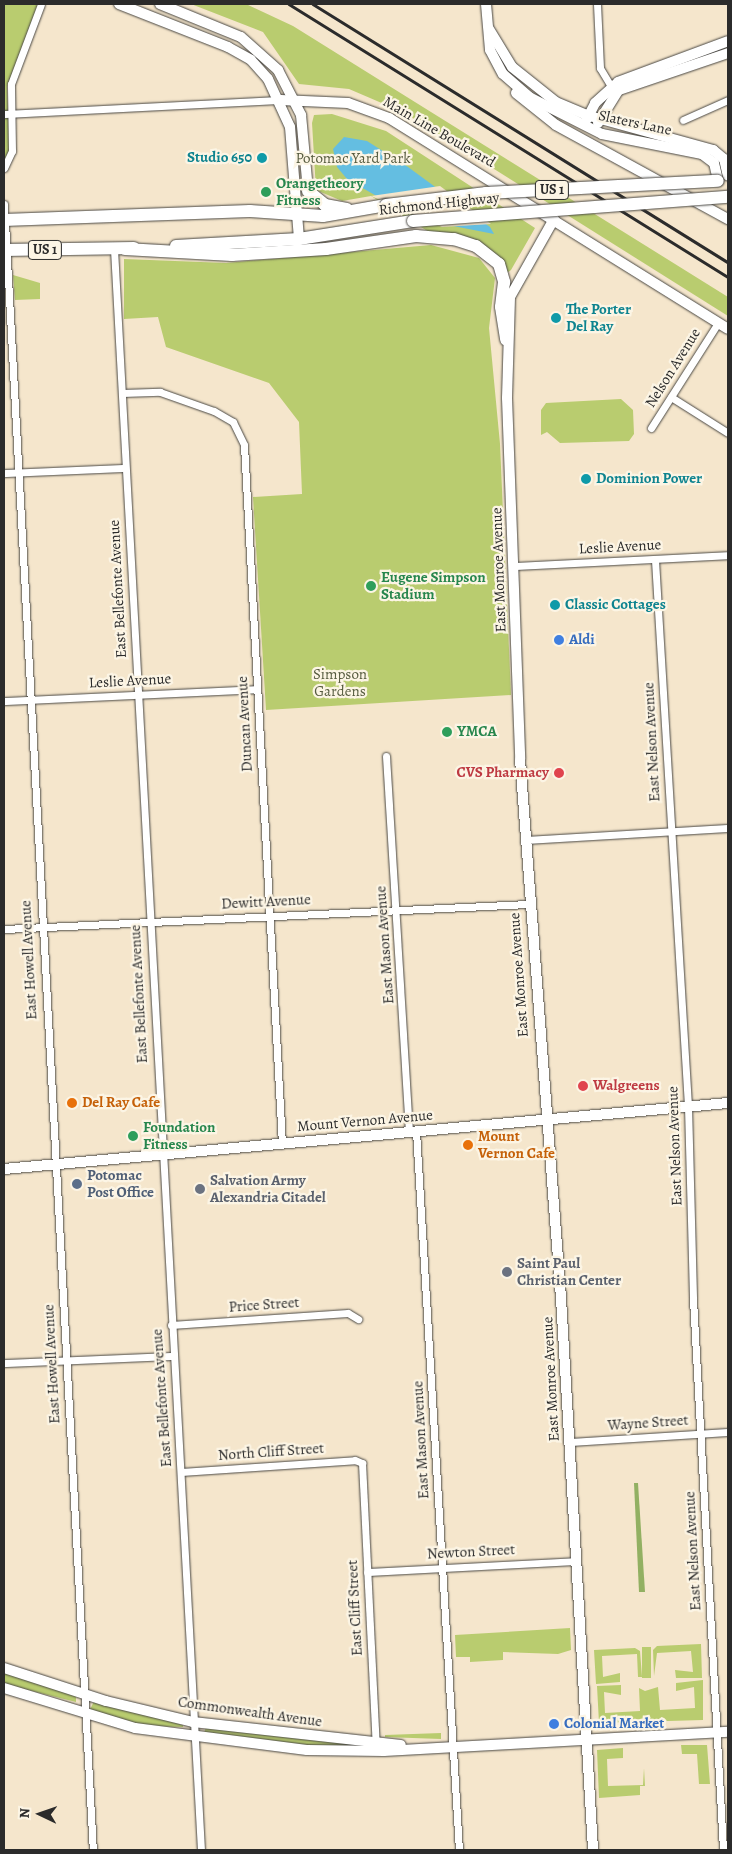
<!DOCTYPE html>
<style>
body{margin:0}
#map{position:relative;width:732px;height:1854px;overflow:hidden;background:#f5e6cc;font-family:Alegreya,serif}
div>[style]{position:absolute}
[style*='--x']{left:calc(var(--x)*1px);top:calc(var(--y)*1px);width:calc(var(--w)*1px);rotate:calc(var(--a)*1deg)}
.green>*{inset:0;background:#b9cc6f;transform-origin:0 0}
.forest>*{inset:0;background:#92b062}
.water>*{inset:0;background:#64bee1}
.pier>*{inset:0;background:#f5e6cc}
.roads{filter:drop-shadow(0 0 1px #494743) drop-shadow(0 0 1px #494743)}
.street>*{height:7px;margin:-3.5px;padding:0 3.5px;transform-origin:3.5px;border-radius:3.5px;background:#fff}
.secondary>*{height:10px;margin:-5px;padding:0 5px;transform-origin:5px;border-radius:5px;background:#fff}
.highway>*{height:12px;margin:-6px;padding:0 6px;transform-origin:6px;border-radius:6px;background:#fff}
.rail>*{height:2.5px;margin:-1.25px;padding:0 1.25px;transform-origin:1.25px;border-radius:1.25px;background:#2b2b2b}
.bridges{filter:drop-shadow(0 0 1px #494743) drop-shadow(0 0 1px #494743)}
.highway-bridge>*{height:12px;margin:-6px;padding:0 6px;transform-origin:6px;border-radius:6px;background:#fff}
.dots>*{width:14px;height:14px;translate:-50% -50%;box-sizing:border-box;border:2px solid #fcf5e5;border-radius:50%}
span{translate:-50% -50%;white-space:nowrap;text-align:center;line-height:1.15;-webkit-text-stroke:4.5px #fcf5e5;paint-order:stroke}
.shield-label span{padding:1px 4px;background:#fcf5e5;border:1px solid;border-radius:4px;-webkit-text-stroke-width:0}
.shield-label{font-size:14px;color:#2b2b2b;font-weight:700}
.street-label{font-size:15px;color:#2b2b2b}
.culture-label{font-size:15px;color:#0d838f;font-weight:700}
.right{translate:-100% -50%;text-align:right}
.left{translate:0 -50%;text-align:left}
.park-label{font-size:15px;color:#565b3f}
.leisure-label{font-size:15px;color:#27864d;font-weight:700}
.shop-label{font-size:15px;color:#366cbe;font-weight:700}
.health-label{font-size:15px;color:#be3a42;font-weight:700}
.food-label{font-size:15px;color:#c56008;font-weight:700}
.service-label{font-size:15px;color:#4e5e75;font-weight:700}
.worship-label{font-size:15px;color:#5b616d;font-weight:700}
.frame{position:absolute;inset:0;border:5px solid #2b2b2b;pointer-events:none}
.north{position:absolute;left:15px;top:1789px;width:50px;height:50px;-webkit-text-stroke:4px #fcf5e5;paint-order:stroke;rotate:273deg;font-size:14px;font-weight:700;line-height:20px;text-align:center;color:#2b2b2b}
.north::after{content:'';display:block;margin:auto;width:18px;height:22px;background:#2b2b2b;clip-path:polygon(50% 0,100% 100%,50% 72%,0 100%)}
</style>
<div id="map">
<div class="green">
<i style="clip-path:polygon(4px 4px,38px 4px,7px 87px,10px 151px,4px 161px)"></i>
<i style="clip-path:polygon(191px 4px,246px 4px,293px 26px,728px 297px,728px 316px,405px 113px,349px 89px,299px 84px,263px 32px)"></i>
<i style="clip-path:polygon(332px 114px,386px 131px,535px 228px,511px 270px,507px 273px,503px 265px,429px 232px,371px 196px,342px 201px,316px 190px,312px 123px,314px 115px)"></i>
<i style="clip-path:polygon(431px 245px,479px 258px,495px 278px,489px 328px,500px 444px,511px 695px,266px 710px,253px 497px,302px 494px,299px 422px,269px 383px,166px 347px,158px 317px,124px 319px,124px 259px,226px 263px)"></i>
<i style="clip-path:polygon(13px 275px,40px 283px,40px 299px,15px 300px)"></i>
<i style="clip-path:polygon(621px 399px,633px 410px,634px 434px,629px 441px,560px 443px,547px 432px,541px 435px,541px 410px,546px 403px)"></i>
<i style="clip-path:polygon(570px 1628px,571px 1650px,558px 1654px,503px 1652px,503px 1660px,470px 1662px,470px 1657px,456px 1657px,455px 1635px)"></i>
<i style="clip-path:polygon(701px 1644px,702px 1678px,676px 1678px,675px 1670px,693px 1672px,691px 1651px,657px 1653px,654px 1676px,653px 1650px,657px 1646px)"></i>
<i style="left:642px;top:1647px;width:9px;height:31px"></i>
<i style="clip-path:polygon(635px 1648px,640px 1651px,642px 1677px,638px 1677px,637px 1654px,602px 1656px,603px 1677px,620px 1673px,620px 1682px,596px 1684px,594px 1650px)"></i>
<i style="clip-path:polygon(4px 1670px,76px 1696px,76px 1702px,4px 1684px)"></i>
<i style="clip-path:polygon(703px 1680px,703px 1720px,599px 1723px,597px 1686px,621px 1685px,621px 1695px,604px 1692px,605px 1713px,640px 1711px,639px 1688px,645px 1691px,658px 1687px,660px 1710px,695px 1708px,694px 1687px,676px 1691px,676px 1683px)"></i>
<i style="clip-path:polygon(94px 1701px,183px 1725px,183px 1727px,145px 1726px,90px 1710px)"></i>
<i style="clip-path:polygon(206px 1727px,363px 1744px,366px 1747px,331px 1748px,204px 1733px)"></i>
<i style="clip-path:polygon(441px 1733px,441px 1739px,385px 1737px,385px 1735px)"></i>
<i style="clip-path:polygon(681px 1745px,707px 1745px,710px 1784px,699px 1784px,697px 1754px,682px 1754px)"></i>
<i style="clip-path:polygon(623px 1748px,623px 1758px,607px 1759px,608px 1786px,643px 1785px,644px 1768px,645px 1786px,640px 1786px,640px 1795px,599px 1798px,597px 1750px)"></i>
</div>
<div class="forest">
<i style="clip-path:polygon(634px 1483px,638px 1483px,645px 1592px,639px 1592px)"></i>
</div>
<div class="water">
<i style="clip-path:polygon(344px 137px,367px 141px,408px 167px,490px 227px,494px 234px,443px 224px,399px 209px,347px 179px,337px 167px,333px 149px)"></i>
</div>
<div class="pier">
<i style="clip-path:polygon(440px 186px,491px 224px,442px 227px,371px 196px)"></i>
</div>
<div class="roads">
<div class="street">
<i style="--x:597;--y:4;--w:64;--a:87.3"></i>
<i style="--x:600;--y:68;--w:26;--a:59"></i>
<i style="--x:4;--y:114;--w:276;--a:-2.9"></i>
<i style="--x:683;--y:120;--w:49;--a:-24"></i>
<i style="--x:4;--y:168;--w:19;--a:-65"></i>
<i style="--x:12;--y:151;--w:67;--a:-90.9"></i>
<i style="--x:11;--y:84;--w:85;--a:-69.4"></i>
<i style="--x:4;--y:204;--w:1648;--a:86.91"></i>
<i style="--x:114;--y:249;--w:1603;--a:86.89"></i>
<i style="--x:122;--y:393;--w:38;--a:-2"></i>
<i style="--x:160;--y:392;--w:57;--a:19.4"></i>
<i style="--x:214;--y:411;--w:22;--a:30"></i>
<i style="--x:233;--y:422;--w:25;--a:64"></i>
<i style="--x:244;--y:445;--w:700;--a:86.89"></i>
<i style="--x:671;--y:397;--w:67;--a:32.3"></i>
<i style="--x:651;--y:428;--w:125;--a:-57.5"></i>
<i style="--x:4;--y:473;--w:121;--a:-2.4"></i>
<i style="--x:655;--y:560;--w:547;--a:86.54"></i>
<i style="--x:688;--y:1106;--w:193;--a:88.5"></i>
<i style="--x:693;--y:1299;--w:552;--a:86.88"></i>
<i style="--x:514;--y:566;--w:214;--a:-2.9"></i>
<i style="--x:4;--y:701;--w:253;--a:-2.7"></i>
<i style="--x:386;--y:756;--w:377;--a:86.5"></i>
<i style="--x:525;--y:840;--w:203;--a:-3.4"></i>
<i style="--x:4;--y:929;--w:526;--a:-2.73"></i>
<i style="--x:416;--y:1131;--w:720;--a:86.58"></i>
<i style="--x:171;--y:1325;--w:177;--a:-3.9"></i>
<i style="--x:348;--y:1313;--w:12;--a:31"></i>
<i style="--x:4;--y:1363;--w:169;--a:-2.4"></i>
<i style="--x:570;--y:1442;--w:158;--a:-3.6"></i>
<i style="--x:181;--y:1472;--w:174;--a:-3.9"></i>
<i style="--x:355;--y:1460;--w:8;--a:23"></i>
<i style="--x:362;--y:1463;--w:283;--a:87.2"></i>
<i style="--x:367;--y:1572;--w:209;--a:-3"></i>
</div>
<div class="secondary">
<i style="--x:119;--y:4;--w:117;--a:21.5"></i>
<i style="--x:228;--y:47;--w:26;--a:29"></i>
<i style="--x:251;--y:60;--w:25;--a:48"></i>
<i style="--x:268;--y:79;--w:53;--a:65.4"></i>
<i style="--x:290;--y:127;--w:112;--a:85.4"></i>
<i style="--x:160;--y:4;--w:87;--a:22.2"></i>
<i style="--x:241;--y:37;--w:50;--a:41.7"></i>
<i style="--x:278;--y:70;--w:51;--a:62.9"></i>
<i style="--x:301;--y:115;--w:76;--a:84.7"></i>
<i style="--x:486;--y:4;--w:46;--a:85"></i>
<i style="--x:490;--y:50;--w:27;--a:62"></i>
<i style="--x:503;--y:74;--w:35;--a:41"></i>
<i style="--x:529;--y:97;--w:82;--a:26.9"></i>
<i style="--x:602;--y:134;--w:102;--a:11.3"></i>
<i style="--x:702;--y:154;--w:15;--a:37"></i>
<i style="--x:714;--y:163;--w:18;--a:77"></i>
<i style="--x:489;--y:29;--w:44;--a:58.8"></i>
<i style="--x:512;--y:67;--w:56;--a:38.5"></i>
<i style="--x:556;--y:102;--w:33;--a:23"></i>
<i style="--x:586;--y:115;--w:132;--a:15.4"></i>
<i style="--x:713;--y:150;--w:14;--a:39"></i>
<i style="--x:724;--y:159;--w:17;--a:77"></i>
<i style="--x:516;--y:93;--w:51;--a:38.7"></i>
<i style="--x:556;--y:125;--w:196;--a:28.7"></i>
<i style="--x:281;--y:100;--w:67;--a:2.6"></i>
<i style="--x:348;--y:103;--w:44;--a:20.1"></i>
<i style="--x:389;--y:118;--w:399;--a:31.9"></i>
<i style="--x:587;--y:119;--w:18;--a:-63"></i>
<i style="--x:595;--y:103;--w:31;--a:-42"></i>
<i style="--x:618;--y:82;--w:117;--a:-20.4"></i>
<i style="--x:598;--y:123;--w:39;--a:-58"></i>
<i style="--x:619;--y:90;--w:115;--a:-18.7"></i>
<i style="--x:554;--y:219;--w:90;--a:119.4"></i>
<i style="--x:510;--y:297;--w:101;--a:91.7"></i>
<i style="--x:507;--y:398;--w:361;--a:87.9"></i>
<i style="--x:520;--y:759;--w:541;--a:85.65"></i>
<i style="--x:561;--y:1298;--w:553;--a:86.68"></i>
<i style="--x:4;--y:1169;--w:727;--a:-5.21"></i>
<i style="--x:4;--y:1668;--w:107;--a:17.9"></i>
<i style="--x:106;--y:1701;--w:89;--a:13.6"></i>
<i style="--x:193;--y:1722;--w:209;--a:6.3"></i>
<i style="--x:4;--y:1688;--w:137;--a:17"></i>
<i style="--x:135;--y:1728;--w:173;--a:7.3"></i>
<i style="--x:307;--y:1750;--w:77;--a:0.7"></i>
<i style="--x:384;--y:1751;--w:345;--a:-3.2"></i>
</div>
<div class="highway">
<i style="--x:308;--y:191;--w:22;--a:39"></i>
<i style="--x:325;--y:205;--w:22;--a:10"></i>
<i style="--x:4;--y:220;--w:246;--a:-2.1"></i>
<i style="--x:250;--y:211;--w:73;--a:3.9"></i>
<i style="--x:323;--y:216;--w:64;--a:-9.9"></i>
<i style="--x:176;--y:246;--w:123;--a:-3.3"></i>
<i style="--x:299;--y:239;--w:115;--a:-9"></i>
<i style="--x:125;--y:249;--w:107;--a:3.2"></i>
<i style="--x:232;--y:255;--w:94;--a:-3.7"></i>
<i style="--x:326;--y:249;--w:91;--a:-8.2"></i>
<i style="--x:416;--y:236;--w:38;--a:5"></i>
<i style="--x:454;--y:239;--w:23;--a:18"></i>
<i style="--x:476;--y:246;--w:29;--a:38"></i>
<i style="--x:499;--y:264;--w:19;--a:74"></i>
<i style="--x:504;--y:282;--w:25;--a:97"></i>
<i style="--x:501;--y:307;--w:33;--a:81"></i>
<i style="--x:4;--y:250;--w:130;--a:-0.9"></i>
</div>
</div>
<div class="rail">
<i style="--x:289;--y:4;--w:517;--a:31.88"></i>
<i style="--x:313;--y:4;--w:489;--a:31.9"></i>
</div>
<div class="bridges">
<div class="highway-bridge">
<i style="--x:386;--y:205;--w:101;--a:-6.8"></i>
<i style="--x:486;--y:193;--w:232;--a:-3"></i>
<i style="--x:413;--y:221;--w:316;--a:-4.4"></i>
</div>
</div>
<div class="dots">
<i style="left:262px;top:158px;background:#0f9aa8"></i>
<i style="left:266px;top:192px;background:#2e9e5b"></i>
<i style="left:556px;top:318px;background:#0f9aa8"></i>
<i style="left:586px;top:479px;background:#0f9aa8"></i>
<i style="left:371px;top:586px;background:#2e9e5b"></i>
<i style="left:555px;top:605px;background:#0f9aa8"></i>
<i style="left:559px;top:640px;background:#3f7fe0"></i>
<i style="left:447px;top:732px;background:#2e9e5b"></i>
<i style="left:559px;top:773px;background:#e0444e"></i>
<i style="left:583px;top:1086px;background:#e0444e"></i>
<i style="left:72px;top:1103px;background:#e8710a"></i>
<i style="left:133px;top:1136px;background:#2e9e5b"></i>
<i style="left:468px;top:1145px;background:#e8710a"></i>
<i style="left:77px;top:1184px;background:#5c6f8a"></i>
<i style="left:200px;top:1189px;background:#6b7280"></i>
<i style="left:507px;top:1272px;background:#6b7280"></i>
<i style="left:554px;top:1724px;background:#3f7fe0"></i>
</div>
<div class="shield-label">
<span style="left:552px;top:190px">US 1</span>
<span style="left:45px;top:250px">US 1</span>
</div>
<div class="street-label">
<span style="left:635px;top:123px;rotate:12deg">Slaters Lane</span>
<span style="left:439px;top:132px;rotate:30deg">Main Line Boulevard</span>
<span style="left:439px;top:204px;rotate:-6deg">Richmond Highway</span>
<span style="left:673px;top:368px;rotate:-58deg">Nelson Avenue</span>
<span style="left:620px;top:547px;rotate:-3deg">Leslie Avenue</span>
<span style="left:499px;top:570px;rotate:-92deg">East Monroe Avenue</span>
<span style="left:118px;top:589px;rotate:-93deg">East Bellefonte Avenue</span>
<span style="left:130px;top:681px;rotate:-3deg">Leslie Avenue</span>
<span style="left:245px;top:724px;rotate:-93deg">Duncan Avenue</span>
<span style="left:652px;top:742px;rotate:-93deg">East Nelson Avenue</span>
<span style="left:266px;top:902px;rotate:-3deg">Dewitt Avenue</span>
<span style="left:385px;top:945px;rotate:-94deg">East Mason Avenue</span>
<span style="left:29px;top:960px;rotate:-93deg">East Howell Avenue</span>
<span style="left:519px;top:975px;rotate:-94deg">East Monroe Avenue</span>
<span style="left:139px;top:994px;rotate:-93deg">East Bellefonte Avenue</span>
<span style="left:365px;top:1121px;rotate:-5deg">Mount Vernon Avenue</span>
<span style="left:675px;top:1146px;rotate:-92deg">East Nelson Avenue</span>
<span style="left:264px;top:1305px;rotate:-4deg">Price Street</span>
<span style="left:52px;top:1364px;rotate:-93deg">East Howell Avenue</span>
<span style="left:551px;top:1379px;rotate:-93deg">East Monroe Avenue</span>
<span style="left:162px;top:1398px;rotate:-94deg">East Bellefonte Avenue</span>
<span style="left:648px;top:1423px;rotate:-4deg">Wayne Street</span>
<span style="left:421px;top:1440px;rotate:-93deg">East Mason Avenue</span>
<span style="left:271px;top:1452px;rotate:-4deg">North Cliff Street</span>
<span style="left:693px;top:1551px;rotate:-93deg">East Nelson Avenue</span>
<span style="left:471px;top:1552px;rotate:-3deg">Newton Street</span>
<span style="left:355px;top:1608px;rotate:-93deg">East Cliff Street</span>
<span style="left:250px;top:1712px;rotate:8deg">Commonwealth Avenue</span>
</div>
<div class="culture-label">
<span class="right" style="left:252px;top:158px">Studio 650</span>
<span class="left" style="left:566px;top:318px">The Porter<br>Del Ray</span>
<span class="left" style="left:596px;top:479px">Dominion Power</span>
<span class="left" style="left:565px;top:605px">Classic Cottages</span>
</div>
<div class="park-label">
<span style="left:353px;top:159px">Potomac Yard Park</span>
<span style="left:340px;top:683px">Simpson<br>Gardens</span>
</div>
<div class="leisure-label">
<span class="left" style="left:276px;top:192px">Orangetheory<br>Fitness</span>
<span class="left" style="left:381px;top:586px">Eugene Simpson<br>Stadium</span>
<span class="left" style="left:457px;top:732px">YMCA</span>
<span class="left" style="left:143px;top:1136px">Foundation<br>Fitness</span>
</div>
<div class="shop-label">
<span class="left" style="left:569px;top:640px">Aldi</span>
<span class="left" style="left:564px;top:1724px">Colonial Market</span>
</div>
<div class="health-label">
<span class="right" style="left:549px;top:773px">CVS Pharmacy</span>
<span class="left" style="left:593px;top:1086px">Walgreens</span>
</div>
<div class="food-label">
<span class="left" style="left:82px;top:1103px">Del Ray Cafe</span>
<span class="left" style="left:478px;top:1145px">Mount<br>Vernon Cafe</span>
</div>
<div class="service-label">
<span class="left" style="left:87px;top:1184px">Potomac<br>Post Office</span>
</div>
<div class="worship-label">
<span class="left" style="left:210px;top:1189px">Salvation Army<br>Alexandria Citadel</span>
<span class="left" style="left:517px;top:1272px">Saint Paul<br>Christian Center</span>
</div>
<div class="frame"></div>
<div class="north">N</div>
</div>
